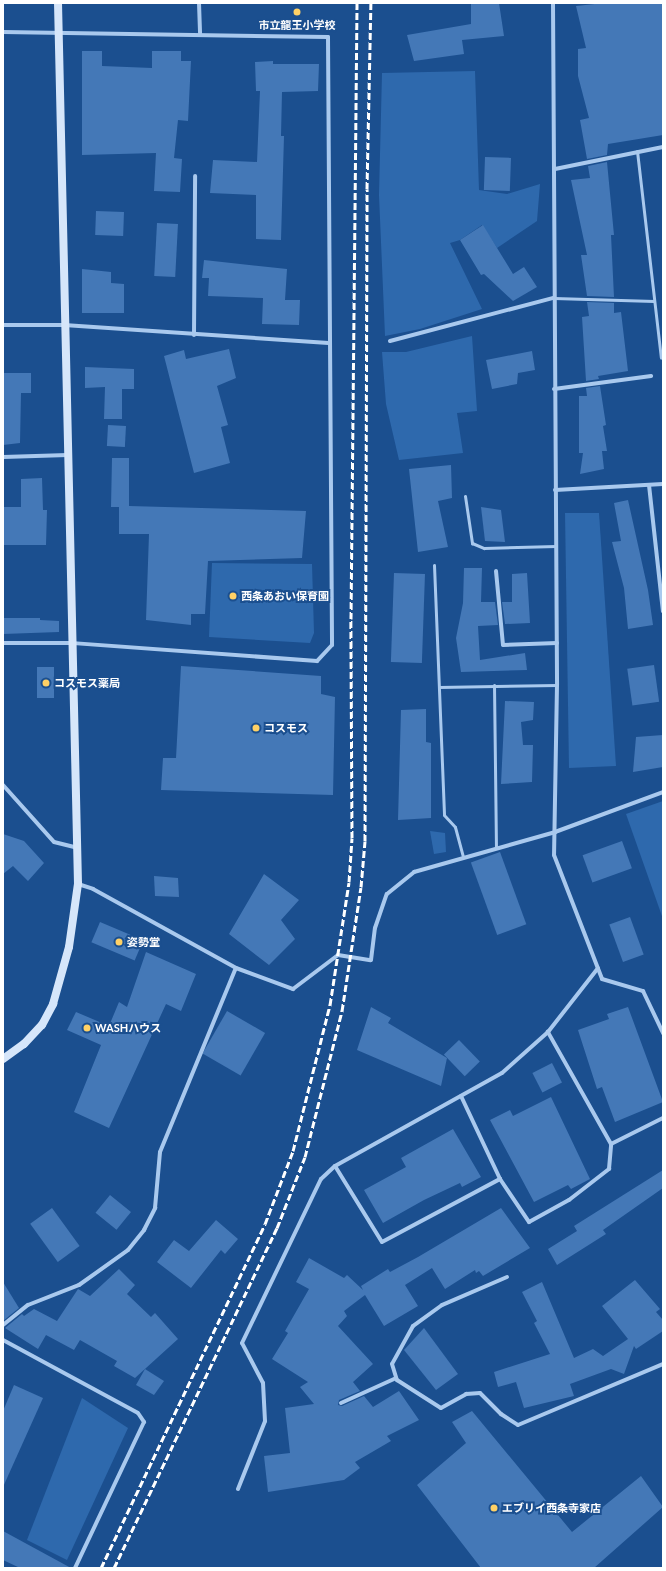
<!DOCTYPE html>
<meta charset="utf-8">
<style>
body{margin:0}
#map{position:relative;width:666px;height:1571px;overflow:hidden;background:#1b4f8f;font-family:Lato,"Noto Sans JP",sans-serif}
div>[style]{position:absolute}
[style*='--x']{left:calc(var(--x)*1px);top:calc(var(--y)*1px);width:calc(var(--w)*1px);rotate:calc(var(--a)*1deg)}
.green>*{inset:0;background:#2e69ad}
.building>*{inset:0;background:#4478b7;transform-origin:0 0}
.lane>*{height:3px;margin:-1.5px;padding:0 1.5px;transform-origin:1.5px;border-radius:1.5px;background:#a9c9ee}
.street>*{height:4px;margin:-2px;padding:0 2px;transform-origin:2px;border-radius:2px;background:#a9c9ee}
.secondary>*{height:8px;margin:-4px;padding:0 4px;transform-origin:4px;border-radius:4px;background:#d6e6fa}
.rail>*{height:3px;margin-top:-1.5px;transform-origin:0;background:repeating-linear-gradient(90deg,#fff 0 7px,transparent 0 10px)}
.dots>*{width:11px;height:11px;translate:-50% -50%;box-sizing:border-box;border:2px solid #1b4f8f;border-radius:50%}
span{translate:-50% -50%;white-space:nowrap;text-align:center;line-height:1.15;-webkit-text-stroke:4px #1b4f8f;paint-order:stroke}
.poi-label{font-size:11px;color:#fff;font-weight:700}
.left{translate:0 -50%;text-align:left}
.frame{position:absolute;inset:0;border:4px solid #fff;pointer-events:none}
</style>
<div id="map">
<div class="green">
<i style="clip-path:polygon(475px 71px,479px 190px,507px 194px,540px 184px,537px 221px,497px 248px,482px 225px,460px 240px,450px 243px,482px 309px,420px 329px,385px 336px,379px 195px,382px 73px)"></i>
<i style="clip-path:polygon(472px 336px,477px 411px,457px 413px,463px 453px,399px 460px,386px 404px,382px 352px,406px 352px)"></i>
<i style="clip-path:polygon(565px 513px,599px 513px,616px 766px,569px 768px)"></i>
<i style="clip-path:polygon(212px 563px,312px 564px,314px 633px,310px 643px,209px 637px)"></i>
<i style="clip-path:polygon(663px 801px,663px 919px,626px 814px)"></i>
<i style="clip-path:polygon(430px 831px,445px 833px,446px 852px,434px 854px)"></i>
<i style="clip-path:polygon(82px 1398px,128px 1428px,67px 1560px,27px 1540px)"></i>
</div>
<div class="building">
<i style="clip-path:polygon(471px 3px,499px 3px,504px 36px,462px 40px,464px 54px,414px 61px,407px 35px,471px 24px)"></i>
<i style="clip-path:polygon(604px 3px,663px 3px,663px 135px,608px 144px,607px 155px,587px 159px,580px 120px,589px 118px,578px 76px,578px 49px,586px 48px,576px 6px)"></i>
<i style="clip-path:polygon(82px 51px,102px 51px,102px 66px,152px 68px,152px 51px,181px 51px,181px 61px,191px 61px,188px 121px,178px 120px,174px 158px,182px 159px,180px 192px,154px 191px,156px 153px,82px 155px)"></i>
<i style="clip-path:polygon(273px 61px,273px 64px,319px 64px,318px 91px,282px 92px,281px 136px,284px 136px,281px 240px,256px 239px,256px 195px,210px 193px,213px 160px,257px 162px,260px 91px,256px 91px,255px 62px)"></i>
<i style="left:485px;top:157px;width:26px;height:33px;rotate:2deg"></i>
<i style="clip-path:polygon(607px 162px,614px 235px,611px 235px,614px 297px,587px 296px,581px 255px,587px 255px,571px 180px,590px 178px,588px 166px)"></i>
<i style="left:96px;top:211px;width:28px;height:24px;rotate:2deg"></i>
<i style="left:157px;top:223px;width:21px;height:53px;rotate:3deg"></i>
<i style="clip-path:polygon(483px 225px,513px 274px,524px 267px,537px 287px,513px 301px,484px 274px,481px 275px,460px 240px)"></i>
<i style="clip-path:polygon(204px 260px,287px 269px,285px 300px,300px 300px,299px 325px,262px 324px,263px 298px,208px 296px,209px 278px,202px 278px)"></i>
<i style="clip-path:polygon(82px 269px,111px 272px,111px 283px,124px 284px,124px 313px,82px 313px)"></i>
<i style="clip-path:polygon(587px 302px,614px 303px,614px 313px,621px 312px,628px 371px,598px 376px,599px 379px,586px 381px,582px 317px,589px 316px)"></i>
<i style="clip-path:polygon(229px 349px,236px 378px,217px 386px,228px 425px,221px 427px,230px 463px,194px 473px,164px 356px,184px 350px,186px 359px)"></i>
<i style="clip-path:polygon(532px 351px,535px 370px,518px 373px,517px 384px,492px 389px,486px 360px)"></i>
<i style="clip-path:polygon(85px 367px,134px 369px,134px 389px,122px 389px,122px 419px,104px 419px,105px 387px,85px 388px)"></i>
<i style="clip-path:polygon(3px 373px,31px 373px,31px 393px,21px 393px,20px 443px,3px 445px)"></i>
<i style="clip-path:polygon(600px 386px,606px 425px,603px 426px,607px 451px,602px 451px,604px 469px,580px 474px,583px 453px,579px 453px,579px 396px,587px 396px,586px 388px)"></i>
<i style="left:108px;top:425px;width:18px;height:21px;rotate:3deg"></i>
<i style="clip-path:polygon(112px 458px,129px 458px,129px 506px,306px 511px,302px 558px,208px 561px,205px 614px,191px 614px,191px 625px,146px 620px,149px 534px,119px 534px,119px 507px,111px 507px)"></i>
<i style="clip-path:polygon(451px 465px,452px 498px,438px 501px,448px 547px,418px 552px,409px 469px)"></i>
<i style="clip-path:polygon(42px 478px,43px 510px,47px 510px,46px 545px,3px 545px,3px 507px,21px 507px,21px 479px)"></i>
<i style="clip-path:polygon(628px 500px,648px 590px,653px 625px,628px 629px,624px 588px,612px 542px,621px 541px,614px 503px)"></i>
<i style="clip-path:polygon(481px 507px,501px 510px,505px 542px,485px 541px)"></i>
<i style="clip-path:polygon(464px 568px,482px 568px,481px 602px,495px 602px,498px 625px,478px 626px,480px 660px,525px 653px,527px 670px,461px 672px,456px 638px,463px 603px)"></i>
<i style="left:394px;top:573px;width:31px;height:89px;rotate:2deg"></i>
<i style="clip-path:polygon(527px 573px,530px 623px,505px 624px,502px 602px,512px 602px,512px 574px)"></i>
<i style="clip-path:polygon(3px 618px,40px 618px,40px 620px,59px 621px,59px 632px,3px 634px)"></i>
<i style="left:654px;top:665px;width:37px;height:27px;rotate:82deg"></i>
<i style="clip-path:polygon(181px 666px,321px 676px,321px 694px,335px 697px,333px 795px,161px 790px,163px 758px,176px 758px)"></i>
<i style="left:54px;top:667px;width:31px;height:17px;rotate:90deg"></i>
<i style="clip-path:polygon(505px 701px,534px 702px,533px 720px,521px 722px,523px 745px,533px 745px,532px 782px,501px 784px)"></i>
<i style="clip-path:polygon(426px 709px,426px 742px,431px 743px,431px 818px,398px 820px,401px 710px)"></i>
<i style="clip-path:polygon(663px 735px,663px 767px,633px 772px,636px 737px)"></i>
<i style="clip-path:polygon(3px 834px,24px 841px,44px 863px,28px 881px,13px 866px,3px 874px)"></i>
<i style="left:622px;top:841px;width:29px;height:42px;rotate:70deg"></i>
<i style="left:500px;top:852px;width:77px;height:31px;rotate:70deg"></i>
<i style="clip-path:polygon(264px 874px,299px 900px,281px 920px,295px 939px,269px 965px,229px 934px)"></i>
<i style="clip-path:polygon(154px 876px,178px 878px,179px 897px,155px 896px)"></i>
<i style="left:630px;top:917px;width:40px;height:22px;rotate:70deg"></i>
<i style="left:100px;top:922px;width:47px;height:22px;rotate:23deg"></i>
<i style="clip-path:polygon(146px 952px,196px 974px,181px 1011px,166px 1004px,109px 1128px,74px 1112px,101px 1045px,67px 1030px,76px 1012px,109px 1026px,119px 1002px,127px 1007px)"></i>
<i style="clip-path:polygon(371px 1007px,391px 1018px,388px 1023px,447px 1058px,441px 1086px,357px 1050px)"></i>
<i style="clip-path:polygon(628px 1007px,663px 1102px,615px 1122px,602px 1087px,597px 1089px,578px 1030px,609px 1019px,607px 1014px)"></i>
<i style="left:227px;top:1011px;width:44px;height:49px;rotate:30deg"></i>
<i style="left:459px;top:1040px;width:30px;height:21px;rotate:46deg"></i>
<i style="left:552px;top:1063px;width:22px;height:22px;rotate:63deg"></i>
<i style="clip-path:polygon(551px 1097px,590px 1179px,571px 1189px,568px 1185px,534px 1202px,490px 1120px,510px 1110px,513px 1116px)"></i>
<i style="clip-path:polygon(453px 1129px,481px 1177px,462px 1187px,460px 1183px,424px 1200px,383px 1223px,364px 1190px,406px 1167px,401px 1158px)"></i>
<i style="clip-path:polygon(663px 1170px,663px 1188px,603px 1230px,606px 1234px,557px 1265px,548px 1249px,577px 1231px,574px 1226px)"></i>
<i style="left:110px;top:1195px;width:27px;height:23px;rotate:39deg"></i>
<i style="left:52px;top:1208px;width:47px;height:27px;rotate:54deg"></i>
<i style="clip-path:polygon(501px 1208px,530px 1248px,483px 1276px,479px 1271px,476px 1273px,475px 1270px,445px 1289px,432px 1268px,405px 1285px,418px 1306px,384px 1326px,365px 1295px,344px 1311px,347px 1316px,338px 1326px,373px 1364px,353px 1382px,360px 1391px,339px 1400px,338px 1405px,342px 1406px,364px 1396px,373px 1407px,399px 1391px,419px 1420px,387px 1436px,391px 1441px,355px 1462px,360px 1468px,344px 1480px,268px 1492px,264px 1456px,290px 1453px,285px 1408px,314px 1404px,300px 1387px,308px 1382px,272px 1359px,288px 1333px,285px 1331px,309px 1289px,296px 1282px,309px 1258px,344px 1278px,347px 1275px,363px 1290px,361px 1286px,388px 1269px,390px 1272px,418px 1257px)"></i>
<i style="clip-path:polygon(216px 1220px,238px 1239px,225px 1254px,221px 1250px,191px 1288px,157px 1262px,174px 1240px,189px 1251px)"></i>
<i style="clip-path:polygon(119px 1269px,135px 1285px,127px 1294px,151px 1317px,155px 1313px,178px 1339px,135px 1378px,114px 1366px,117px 1361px,80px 1340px,74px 1350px,46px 1335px,38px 1349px,5px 1328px,22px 1314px,24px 1316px,34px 1309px,57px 1321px,78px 1289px,90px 1296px)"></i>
<i style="clip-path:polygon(635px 1280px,660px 1309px,656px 1312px,663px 1320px,663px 1331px,636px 1349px,634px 1346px,624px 1374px,611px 1369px,570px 1384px,574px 1396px,524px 1408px,516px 1382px,498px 1387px,494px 1372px,550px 1354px,534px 1323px,537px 1321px,522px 1292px,542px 1282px,574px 1358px,593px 1349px,603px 1356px,628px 1339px,602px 1306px)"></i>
<i style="clip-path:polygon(3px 1282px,19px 1308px,3px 1321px)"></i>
<i style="clip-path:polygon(424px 1328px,458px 1374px,436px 1390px,404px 1350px)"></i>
<i style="clip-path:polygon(145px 1369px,164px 1381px,154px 1395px,136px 1385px)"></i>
<i style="clip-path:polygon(14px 1385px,43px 1398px,3px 1487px,3px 1411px)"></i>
<i style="clip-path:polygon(472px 1411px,572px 1532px,641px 1476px,663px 1507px,594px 1568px,481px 1568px,417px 1485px,466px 1443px,452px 1422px)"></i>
<i style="clip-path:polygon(3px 1531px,71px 1568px,20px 1568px,3px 1560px)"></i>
</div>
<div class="lane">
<i style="--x:637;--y:151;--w:208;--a:83.4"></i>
<i style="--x:554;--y:298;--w:100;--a:1.7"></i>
<i style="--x:465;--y:496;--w:48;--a:81.5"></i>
<i style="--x:472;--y:543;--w:13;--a:23"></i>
<i style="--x:484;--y:548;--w:72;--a:-1.6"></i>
<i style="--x:434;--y:565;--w:250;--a:87.7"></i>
<i style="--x:444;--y:815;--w:16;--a:47"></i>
<i style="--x:455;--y:827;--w:31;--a:75"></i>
<i style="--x:494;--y:685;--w:162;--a:89.3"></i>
<i style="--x:439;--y:687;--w:118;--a:-1"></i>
</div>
<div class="street">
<i style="--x:199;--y:3;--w:32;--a:88"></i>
<i style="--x:553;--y:3;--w:682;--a:89.66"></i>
<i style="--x:557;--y:685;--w:170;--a:91"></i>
<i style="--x:554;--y:855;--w:133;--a:68.8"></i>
<i style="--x:602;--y:979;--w:43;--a:16.3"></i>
<i style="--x:643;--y:991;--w:47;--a:64.5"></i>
<i style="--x:3;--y:32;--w:325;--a:0.9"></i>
<i style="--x:328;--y:37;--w:608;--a:89.62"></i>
<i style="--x:332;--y:645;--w:22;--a:133"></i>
<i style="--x:317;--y:661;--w:244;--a:-175.8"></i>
<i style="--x:74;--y:643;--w:71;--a:180"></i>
<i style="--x:555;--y:169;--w:110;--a:-11.5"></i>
<i style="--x:3;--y:325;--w:61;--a:0"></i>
<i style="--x:64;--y:325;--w:265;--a:3.9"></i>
<i style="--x:194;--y:335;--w:159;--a:-89.6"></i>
<i style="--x:390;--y:341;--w:169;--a:-14.8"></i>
<i style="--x:554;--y:389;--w:98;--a:-7.6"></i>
<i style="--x:3;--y:457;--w:65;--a:-1.8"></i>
<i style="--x:649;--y:485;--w:127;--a:83.7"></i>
<i style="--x:555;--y:490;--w:108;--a:-3.2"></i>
<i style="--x:496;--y:571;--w:74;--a:84.6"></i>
<i style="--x:503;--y:645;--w:54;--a:-2.1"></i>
<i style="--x:3;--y:785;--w:76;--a:48.2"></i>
<i style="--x:54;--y:842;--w:25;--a:14"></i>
<i style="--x:78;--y:884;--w:16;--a:18"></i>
<i style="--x:93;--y:889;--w:163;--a:28.9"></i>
<i style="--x:236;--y:968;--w:61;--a:20.2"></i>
<i style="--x:293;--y:989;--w:56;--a:-37.1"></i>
<i style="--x:338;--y:955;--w:33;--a:9"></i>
<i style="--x:371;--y:960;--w:32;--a:-83"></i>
<i style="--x:375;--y:928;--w:36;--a:-71"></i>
<i style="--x:387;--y:894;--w:35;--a:-39"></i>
<i style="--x:414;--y:872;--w:147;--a:-15.8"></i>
<i style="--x:555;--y:832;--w:115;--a:-20.3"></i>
<i style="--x:461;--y:1096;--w:92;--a:64.8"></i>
<i style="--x:611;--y:1144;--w:58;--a:-26.6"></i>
<i style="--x:335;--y:1166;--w:89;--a:58.3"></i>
<i style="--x:382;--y:1242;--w:134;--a:-28.1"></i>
<i style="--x:500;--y:1179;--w:52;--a:56"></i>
<i style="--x:529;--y:1222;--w:46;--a:-28.8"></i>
<i style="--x:569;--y:1200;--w:51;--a:-37.8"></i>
<i style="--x:609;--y:1169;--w:25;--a:-85"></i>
<i style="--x:611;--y:1144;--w:129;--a:-119.4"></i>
<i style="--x:507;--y:1277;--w:71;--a:156.7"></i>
<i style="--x:442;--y:1305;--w:36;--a:144"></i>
<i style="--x:413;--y:1326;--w:43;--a:118.9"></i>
<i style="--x:392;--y:1364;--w:17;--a:73"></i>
<i style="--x:397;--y:1380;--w:52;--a:32.5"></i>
<i style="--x:441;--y:1408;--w:29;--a:-29"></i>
<i style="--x:466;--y:1394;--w:14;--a:-4"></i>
<i style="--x:480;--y:1393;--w:30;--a:45"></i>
<i style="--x:501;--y:1414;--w:20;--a:33"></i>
<i style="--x:518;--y:1425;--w:157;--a:-22.8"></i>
<i style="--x:3;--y:1325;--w:32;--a:-39"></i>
<i style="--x:28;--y:1305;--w:55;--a:-21.4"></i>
<i style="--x:79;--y:1285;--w:60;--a:-35.5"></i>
<i style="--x:128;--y:1250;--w:26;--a:-51"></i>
<i style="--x:144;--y:1230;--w:25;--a:-63"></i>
<i style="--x:155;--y:1208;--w:56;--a:-84.9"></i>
<i style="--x:160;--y:1152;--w:199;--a:-67.6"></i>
<i style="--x:3;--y:1340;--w:153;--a:28.4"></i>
<i style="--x:138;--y:1413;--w:11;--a:56"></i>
<i style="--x:144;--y:1422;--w:161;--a:115.3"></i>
<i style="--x:341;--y:1403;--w:60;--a:-24.4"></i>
<i style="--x:238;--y:1489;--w:73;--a:-68.3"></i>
<i style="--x:265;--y:1421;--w:38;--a:-93"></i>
<i style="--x:263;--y:1383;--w:45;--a:-117.7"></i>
<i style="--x:242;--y:1343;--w:182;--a:-64.3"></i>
<i style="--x:321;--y:1179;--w:19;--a:-43"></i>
<i style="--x:335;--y:1166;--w:191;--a:-29.1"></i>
<i style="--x:502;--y:1073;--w:62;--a:-41.7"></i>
<i style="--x:548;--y:1032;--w:81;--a:-52"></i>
</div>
<div class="secondary">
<i style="--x:3;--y:1059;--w:26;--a:-36"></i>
<i style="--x:24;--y:1044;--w:26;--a:-47"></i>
<i style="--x:42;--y:1025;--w:24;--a:-62"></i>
<i style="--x:53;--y:1004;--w:59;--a:-74.3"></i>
<i style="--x:69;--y:947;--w:64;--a:-81.9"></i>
<i style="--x:78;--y:884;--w:881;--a:-91.3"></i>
</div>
<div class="rail">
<i style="--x:101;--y:1568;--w:381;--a:-64.5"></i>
<i style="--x:265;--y:1224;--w:78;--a:-69"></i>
<i style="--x:293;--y:1151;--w:151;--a:-75.8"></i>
<i style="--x:330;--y:1005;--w:124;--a:-81.2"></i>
<i style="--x:349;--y:882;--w:44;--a:-86.1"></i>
<i style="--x:352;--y:838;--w:219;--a:-90.3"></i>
<i style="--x:351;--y:619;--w:616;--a:-89.44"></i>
<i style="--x:114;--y:1568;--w:377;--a:-64.4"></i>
<i style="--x:277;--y:1228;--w:76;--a:-68.5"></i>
<i style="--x:305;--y:1157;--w:151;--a:-75.8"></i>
<i style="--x:342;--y:1011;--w:125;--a:-81.3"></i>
<i style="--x:361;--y:887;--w:46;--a:-85"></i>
<i style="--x:365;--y:841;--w:652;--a:-89.82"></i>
<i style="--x:367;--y:189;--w:186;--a:-88.8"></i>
</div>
<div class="dots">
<i style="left:297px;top:12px;background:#ffd166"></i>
<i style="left:233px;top:596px;background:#ffd166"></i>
<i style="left:46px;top:683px;background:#ffd166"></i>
<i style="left:256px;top:728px;background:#ffd166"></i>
<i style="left:119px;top:942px;background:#ffd166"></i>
<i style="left:87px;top:1028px;background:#ffd166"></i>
<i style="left:494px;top:1508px;background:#ffd166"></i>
</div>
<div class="poi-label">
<span style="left:297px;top:25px">市立龍王小学校</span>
<span class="left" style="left:241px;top:596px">西条あおい保育園</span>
<span class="left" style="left:54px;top:683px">コスモス薬局</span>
<span class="left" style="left:264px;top:728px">コスモス</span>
<span class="left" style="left:127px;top:942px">姿勢堂</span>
<span class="left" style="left:95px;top:1028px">WASHハウス</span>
<span class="left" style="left:502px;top:1508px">エブリイ西条寺家店</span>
</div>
<div class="frame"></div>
</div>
